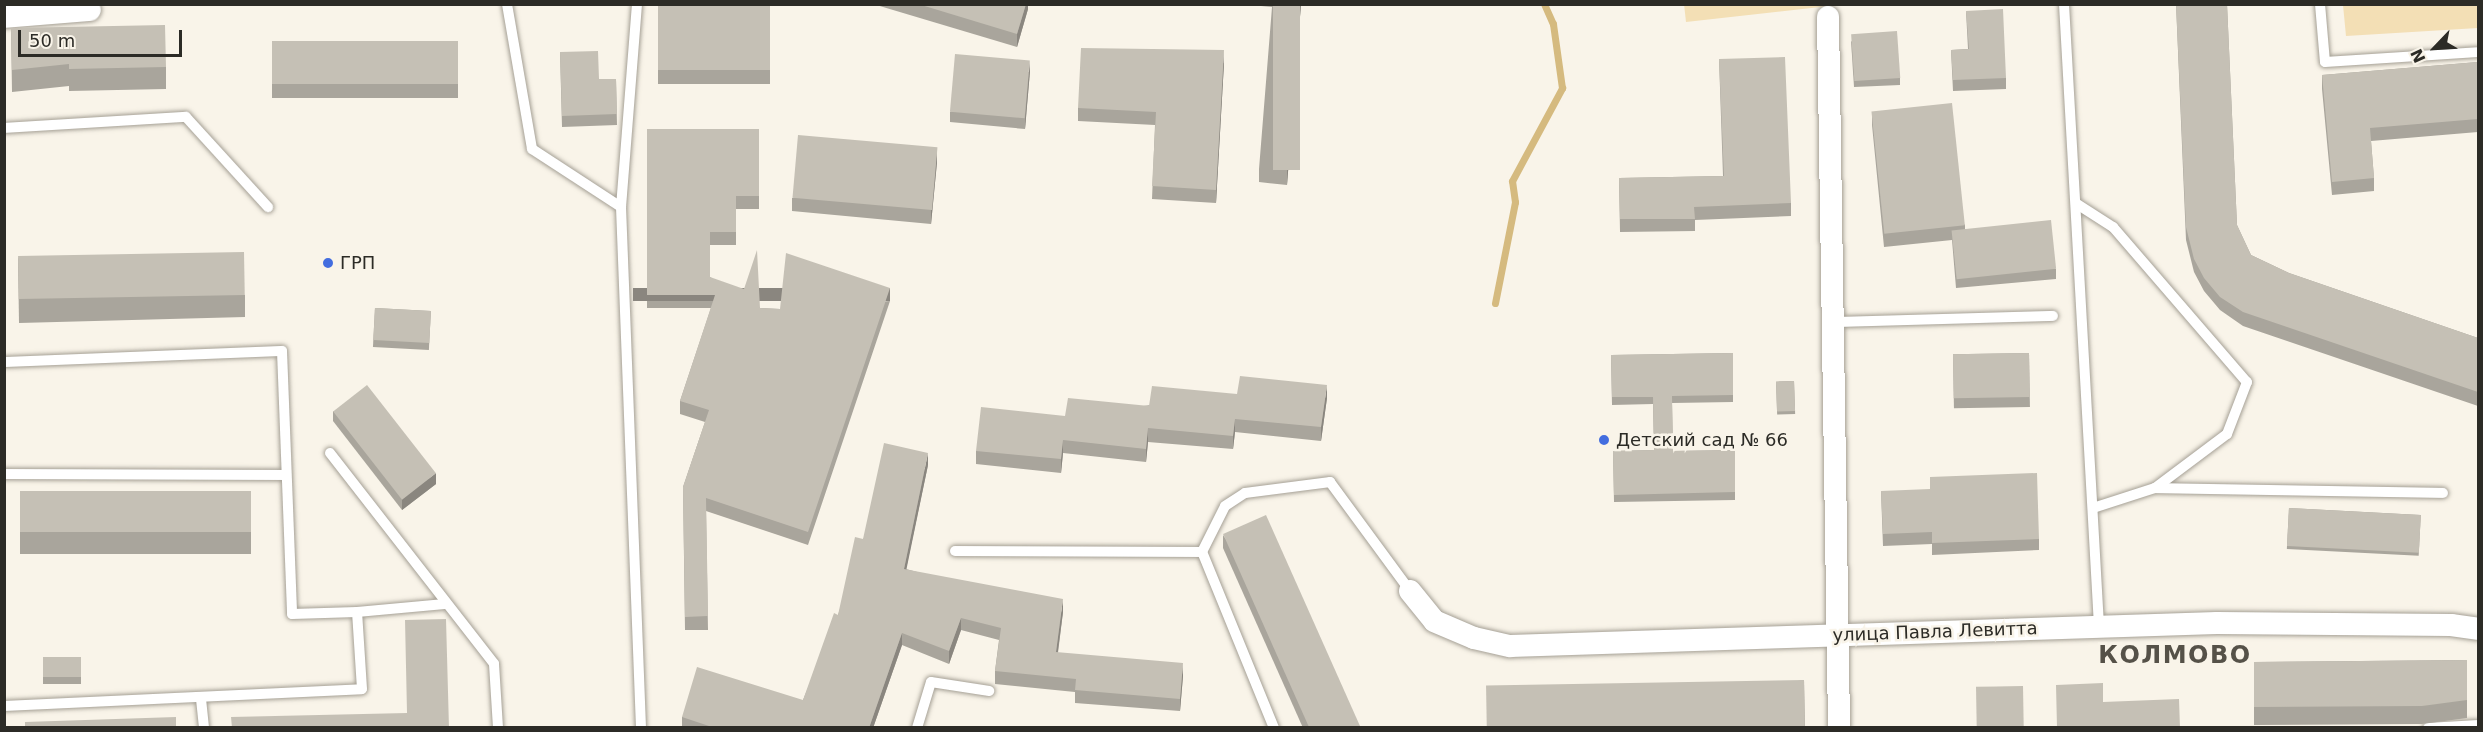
<!DOCTYPE html>
<meta charset="utf-8">
<style>
body{margin:0}
#map{position:relative;width:2483px;height:732px;overflow:hidden;background:#f9f4e9;font-family:"DejaVu Sans",sans-serif}
div>[style]{position:absolute}
[style*='--x']{left:calc(var(--x)*1px);top:calc(var(--y)*1px);width:calc(var(--w)*1px);rotate:calc(var(--a)*1deg)}
.green>*{inset:0;background:#f3dfb5}
.stream>*{height:7px;margin:-3.5px;padding:0 3.5px;transform-origin:3.5px;border-radius:3.5px;background:#d5ba7f}
.roads{filter:drop-shadow(0 0 2px #a5a095) drop-shadow(0 0 2px #a5a095)}
.service>*{height:10px;margin:-5px;padding:0 5px;transform-origin:5px;border-radius:5px;background:#fff}
.minor>*{height:22px;margin:-11px;padding:0 11px;transform-origin:11px;border-radius:11px;background:#fff}
.wall>*{inset:0;background:#a9a59c;transform-origin:0 0}
.shaded-wall>*{inset:0;background:#8a867f;transform-origin:0 0}
.building>*{inset:0;background:#c5c0b5;transform-origin:0 0}
.dots>*{width:16px;height:16px;translate:-50% -50%;box-sizing:border-box;border:3px solid #f9f4e9;border-radius:50%}
span{translate:-50% -50%;white-space:nowrap;text-align:center;line-height:1.15;-webkit-text-stroke:5px #f9f4e9;paint-order:stroke}
.poi-label{font-size:18px;color:#2c2b26}
.left{translate:0 -50%;text-align:left}
.street-label{font-size:18px;color:#2c2b26}
.district-label{font-size:24px;color:#555148;font-weight:700;letter-spacing:1.5px}
.frame{position:absolute;inset:0;border:6px solid #2c2b26;pointer-events:none}
.north{position:absolute;left:2405px;top:18px;width:60px;height:60px;-webkit-text-stroke:4px #f9f4e9;paint-order:stroke;rotate:245deg;font-size:16px;font-weight:700;line-height:24px;text-align:center;color:#2c2b26}
.north::after{content:'';display:block;margin:auto;width:21px;height:27px;background:#2c2b26;clip-path:polygon(50% 0,100% 100%,50% 72%,0 100%)}
.scale{position:absolute;left:18px;top:30px;width:164px;height:27px;box-sizing:border-box;border:3px solid #2c2b26;border-top:0;padding-left:8px;font-size:18px;line-height:21px;white-space:nowrap;color:#2c2b26;-webkit-text-stroke:4px #f9f4e9;paint-order:stroke}
</style>
<div id="map">
<div class="green">
<i style="clip-path:polygon(1684px 4px,1838px 5px,1686px 22px)"></i>
<i style="clip-path:polygon(2343px 5px,2478px 5px,2478px 28px,2346px 36px)"></i>
</div>
<div class="stream">
<i style="--x:1495;--y:303;--w:103;--a:-78.8"></i>
<i style="--x:1515;--y:202;--w:21;--a:-98"></i>
<i style="--x:1512;--y:181;--w:106;--a:-61.7"></i>
<i style="--x:1562;--y:88;--w:65;--a:-98"></i>
<i style="--x:1553;--y:24;--w:22;--a:-114"></i>
</div>
<div class="roads">
<div class="service">
<i style="--x:507;--y:4;--w:147;--a:80.2"></i>
<i style="--x:532;--y:149;--w:106;--a:33.1"></i>
<i style="--x:637;--y:4;--w:204;--a:94.5"></i>
<i style="--x:621;--y:207;--w:521;--a:87.8"></i>
<i style="--x:2064;--y:4;--w:623;--a:86.78"></i>
<i style="--x:2320;--y:4;--w:58;--a:85.1"></i>
<i style="--x:2325;--y:62;--w:153;--a:-3.7"></i>
<i style="--x:4;--y:128;--w:182;--a:-3.5"></i>
<i style="--x:186;--y:117;--w:122;--a:47.7"></i>
<i style="--x:2077;--y:204;--w:43;--a:32.6"></i>
<i style="--x:2113;--y:227;--w:205;--a:49.2"></i>
<i style="--x:2247;--y:382;--w:56;--a:111"></i>
<i style="--x:2227;--y:434;--w:90;--a:143.1"></i>
<i style="--x:1833;--y:322;--w:220;--a:-1.6"></i>
<i style="--x:4;--y:362;--w:278;--a:-2.3"></i>
<i style="--x:282;--y:351;--w:263;--a:87.8"></i>
<i style="--x:292;--y:614;--w:65;--a:-1.8"></i>
<i style="--x:330;--y:453;--w:267;--a:52.1"></i>
<i style="--x:494;--y:664;--w:64;--a:86.4"></i>
<i style="--x:4;--y:474;--w:281;--a:0.2"></i>
<i style="--x:2093;--y:508;--w:65;--a:-17.9"></i>
<i style="--x:2155;--y:488;--w:288;--a:1"></i>
<i style="--x:955;--y:551;--w:247;--a:0.2"></i>
<i style="--x:201;--y:699;--w:29;--a:84"></i>
<i style="--x:4;--y:706;--w:358;--a:-2.7"></i>
<i style="--x:362;--y:689;--w:77;--a:-93.7"></i>
<i style="--x:357;--y:612;--w:88;--a:-5.2"></i>
<i style="--x:917;--y:728;--w:48;--a:-73.1"></i>
<i style="--x:931;--y:682;--w:59;--a:8.8"></i>
<i style="--x:1274;--y:728;--w:190;--a:-112.2"></i>
<i style="--x:1202;--y:552;--w:51;--a:-63.4"></i>
<i style="--x:1225;--y:506;--w:24;--a:-33"></i>
<i style="--x:1245;--y:493;--w:86;--a:-7.4"></i>
<i style="--x:1330;--y:482;--w:135;--a:53.7"></i>
<i style="--x:2428;--y:728;--w:50;--a:-3.4"></i>
</div>
<div class="minor">
<i style="--x:4;--y:17;--w:86;--a:-4.7"></i>
<i style="--x:1828;--y:17;--w:711;--a:89.11"></i>
<i style="--x:1410;--y:591;--w:38;--a:51"></i>
<i style="--x:1434;--y:621;--w:43;--a:23"></i>
<i style="--x:1474;--y:638;--w:37;--a:13"></i>
<i style="--x:1510;--y:646;--w:707;--a:-1.86"></i>
<i style="--x:2217;--y:623;--w:234;--a:0.5"></i>
<i style="--x:2451;--y:625;--w:27;--a:8"></i>
</div>
</div>
<div class="wall">
<i style="left:658px;top:4px;width:112px;height:80px"></i>
<i style="clip-path:polygon(873px 4px,1028px 4px,1028px 9px,1017px 47px)"></i>
<i style="clip-path:polygon(1239px 4px,1301px 4px,1287px 185px,1259px 182px,1259px 169px,1272px 7px)"></i>
<i style="clip-path:polygon(2176px 4px,2227px 4px,2237px 225px,2251px 255px,2289px 273px,2478px 338px,2478px 406px,2243px 326px,2220px 310px,2204px 291px,2194px 272px,2186px 240px)"></i>
<i style="clip-path:polygon(1966px 11px,2006px 78px,2006px 89px,1953px 91px,1951px 50px,1968px 49px)"></i>
<i style="clip-path:polygon(11px 28px,166px 67px,166px 89px,69px 91px,69px 86px,12px 92px)"></i>
<i style="left:272px;top:41px;width:186px;height:57px"></i>
<i style="clip-path:polygon(1851px 41px,1900px 78px,1900px 85px,1854px 87px)"></i>
<i style="clip-path:polygon(560px 52px,599px 79px,616px 79px,617px 125px,562px 127px)"></i>
<i style="clip-path:polygon(1719px 59px,1791px 203px,1791px 216px,1695px 220px,1695px 231px,1620px 232px,1619px 178px,1723px 176px)"></i>
<i style="clip-path:polygon(2478px 62px,2478px 132px,2371px 141px,2374px 178px,2374px 191px,2332px 195px,2322px 89px,2322px 75px)"></i>
<i style="clip-path:polygon(1224px 63px,1216px 203px,1152px 199px,1155px 125px,1078px 121px,1078px 108px)"></i>
<i style="clip-path:polygon(1030px 71px,1025px 129px,950px 122px,950px 112px)"></i>
<i style="clip-path:polygon(1872px 112px,1965px 225px,1965px 229px,2056px 269px,2056px 279px,1956px 288px,1952px 240px,1884px 247px,1872px 125px)"></i>
<i style="clip-path:polygon(647px 129px,759px 129px,759px 209px,736px 209px,736px 245px,710px 245px,710px 277px,760px 308px,780px 309px,890px 301px,808px 545px,706px 511px,708px 630px,685px 630px,683px 487px,705px 422px,680px 414px,680px 401px,711px 308px,647px 308px)"></i>
<i style="clip-path:polygon(937px 162px,931px 224px,792px 211px,792px 198px)"></i>
<i style="clip-path:polygon(18px 258px,245px 295px,245px 317px,19px 323px)"></i>
<i style="left:375px;top:308px;width:56px;height:39px;rotate:3deg"></i>
<i style="clip-path:polygon(1733px 353px,1733px 402px,1672px 403px,1673px 451px,1735px 450px,1735px 500px,1614px 502px,1613px 451px,1654px 450px,1653px 404px,1612px 405px,1611px 355px)"></i>
<i style="left:2029px;top:353px;width:54px;height:76px;rotate:89deg"></i>
<i style="left:1794px;top:381px;width:33px;height:18px;rotate:88deg"></i>
<i style="clip-path:polygon(1237px 394px,1327px 398px,1321px 441px,1235px 432px,1233px 449px,1148px 442px,1146px 462px,1063px 453px,1061px 473px,976px 464px,976px 451px,1065px 416px)"></i>
<i style="clip-path:polygon(333px 411px,436px 484px,402px 510px,333px 421px)"></i>
<i style="clip-path:polygon(928px 465px,906px 569px,1063px 612px,1058px 653px,1183px 676px,1180px 711px,1075px 703px,1075px 692px,995px 684px,995px 671px,999px 640px,961px 630px,949px 664px,902px 645px,873px 728px,682px 728px,682px 717px,803px 700px,838px 615px,863px 539px)"></i>
<i style="left:251px;top:491px;width:63px;height:231px;rotate:90deg"></i>
<i style="clip-path:polygon(1881px 491px,2039px 539px,2039px 550px,1932px 555px,1932px 544px,1883px 546px)"></i>
<i style="left:2289px;top:508px;width:132px;height:41px;rotate:3deg"></i>
<i style="clip-path:polygon(1223px 535px,1360px 728px,1303px 728px,1223px 548px)"></i>
<i style="left:43px;top:657px;width:38px;height:27px"></i>
<i style="clip-path:polygon(2467px 660px,2467px 718px,2422px 724px,2254px 725px,2254px 662px)"></i>
<i style="clip-path:polygon(1804px 680px,1805px 728px,1486px 728px)"></i>
</div>
<div class="shaded-wall">
<i style="clip-path:polygon(1026px 4px,1028px 4px,1028px 9px,1017px 47px,1017px 34px)"></i>
<i style="clip-path:polygon(1300px 4px,1301px 4px,1287px 185px,1287px 171px)"></i>
<i style="clip-path:polygon(1224px 50px,1224px 63px,1216px 203px,1216px 190px)"></i>
<i style="clip-path:polygon(1030px 60px,1030px 71px,1025px 129px,1025px 119px)"></i>
<i style="clip-path:polygon(937px 148px,937px 162px,931px 224px,931px 211px)"></i>
<i style="left:890px;top:288px;width:13px;height:257px;rotate:90deg"></i>
<i style="clip-path:polygon(1327px 385px,1327px 398px,1321px 441px,1321px 427px)"></i>
<i style="clip-path:polygon(1235px 419px,1235px 432px,1233px 449px,1233px 436px)"></i>
<i style="clip-path:polygon(1148px 428px,1148px 442px,1146px 462px,1146px 449px)"></i>
<i style="clip-path:polygon(1063px 440px,1063px 453px,1061px 473px,1061px 459px)"></i>
<i style="clip-path:polygon(928px 453px,928px 465px,904px 581px,904px 569px)"></i>
<i style="clip-path:polygon(436px 473px,436px 484px,402px 510px,402px 499px)"></i>
<i style="clip-path:polygon(1063px 599px,1063px 612px,1056px 665px,1056px 652px)"></i>
<i style="clip-path:polygon(961px 618px,961px 630px,949px 664px,949px 651px)"></i>
<i style="clip-path:polygon(902px 633px,902px 645px,873px 728px,869px 728px)"></i>
<i style="clip-path:polygon(1183px 663px,1183px 676px,1180px 711px,1180px 699px)"></i>
</div>
<div class="building">
<i style="left:658px;top:4px;width:112px;height:66px"></i>
<i style="clip-path:polygon(918px 4px,1026px 4px,1017px 34px)"></i>
<i style="left:1273px;top:4px;width:27px;height:166px"></i>
<i style="clip-path:polygon(2176px 4px,2227px 4px,2237px 225px,2251px 255px,2289px 273px,2478px 338px,2478px 392px,2243px 312px,2220px 297px,2204px 278px,2194px 259px,2186px 227px)"></i>
<i style="clip-path:polygon(2003px 9px,2006px 78px,1953px 80px,1951px 50px,1969px 49px,1966px 11px)"></i>
<i style="clip-path:polygon(165px 25px,166px 67px,69px 69px,69px 64px,12px 70px,11px 28px)"></i>
<i style="left:1897px;top:31px;width:47px;height:46px;rotate:86deg"></i>
<i style="left:272px;top:41px;width:186px;height:43px"></i>
<i style="clip-path:polygon(1081px 48px,1224px 50px,1216px 190px,1152px 186px,1156px 112px,1078px 108px)"></i>
<i style="clip-path:polygon(598px 51px,599px 79px,616px 79px,617px 114px,562px 116px,560px 52px)"></i>
<i style="left:955px;top:54px;width:75px;height:58px;rotate:5deg"></i>
<i style="clip-path:polygon(1785px 57px,1791px 203px,1694px 207px,1695px 219px,1620px 219px,1619px 178px,1724px 176px,1719px 59px)"></i>
<i style="clip-path:polygon(2478px 62px,2478px 119px,2370px 128px,2374px 178px,2332px 182px,2322px 75px)"></i>
<i style="left:1952px;top:103px;width:123px;height:81px;rotate:84deg"></i>
<i style="clip-path:polygon(647px 129px,759px 129px,759px 196px,736px 196px,736px 232px,710px 232px,710px 277px,744px 289px,757px 250px,760px 308px,780px 309px,786px 253px,890px 288px,808px 532px,706px 498px,708px 616px,685px 617px,683px 487px,709px 410px,680px 401px,715px 295px,647px 295px)"></i>
<i style="left:798px;top:135px;width:140px;height:63px;rotate:5deg"></i>
<i style="left:2051px;top:220px;width:49px;height:100px;rotate:84deg"></i>
<i style="left:244px;top:252px;width:43px;height:226px;rotate:89deg"></i>
<i style="left:375px;top:308px;width:56px;height:32px;rotate:3deg"></i>
<i style="clip-path:polygon(1733px 353px,1733px 395px,1672px 396px,1673px 451px,1735px 450px,1735px 492px,1614px 495px,1613px 451px,1654px 450px,1653px 397px,1612px 397px,1611px 355px)"></i>
<i style="left:2029px;top:353px;width:44px;height:76px;rotate:89deg"></i>
<i style="clip-path:polygon(1240px 376px,1327px 385px,1321px 427px,1235px 419px,1233px 436px,1148px 428px,1146px 449px,1063px 440px,1061px 459px,976px 451px,981px 407px,1065px 416px,1068px 398px,1149px 406px,1152px 386px,1237px 394px)"></i>
<i style="left:1794px;top:381px;width:30px;height:18px;rotate:88deg"></i>
<i style="left:367px;top:385px;width:112px;height:43px;rotate:52deg"></i>
<i style="clip-path:polygon(884px 443px,928px 453px,904px 569px,1063px 599px,1056px 652px,1183px 663px,1180px 699px,1075px 690px,1076px 679px,995px 671px,1001px 628px,961px 618px,949px 651px,902px 633px,869px 728px,715px 728px,682px 717px,697px 667px,803px 700px,834px 613px,838px 615px,855px 537px,863px 539px)"></i>
<i style="clip-path:polygon(2037px 473px,2039px 539px,1932px 543px,1932px 532px,1883px 534px,1881px 491px,1930px 489px,1930px 477px)"></i>
<i style="left:251px;top:491px;width:41px;height:231px;rotate:90deg"></i>
<i style="left:2289px;top:508px;width:132px;height:38px;rotate:3deg"></i>
<i style="left:1266px;top:515px;width:233px;height:47px;rotate:66deg"></i>
<i style="clip-path:polygon(446px 619px,449px 728px,232px 728px,231px 717px,407px 713px,405px 620px)"></i>
<i style="left:43px;top:657px;width:38px;height:20px"></i>
<i style="clip-path:polygon(2467px 660px,2467px 700px,2422px 706px,2254px 707px,2254px 662px)"></i>
<i style="left:1804px;top:680px;width:46px;height:318px;rotate:89deg"></i>
<i style="clip-path:polygon(2103px 683px,2103px 702px,2179px 699px,2180px 728px,2057px 728px,2056px 685px)"></i>
<i style="left:2023px;top:686px;width:42px;height:47px;rotate:89deg"></i>
<i style="clip-path:polygon(176px 717px,176px 728px,25px 728px,25px 722px)"></i>
<i style="clip-path:polygon(922px 726px,939px 728px,922px 728px)"></i>
</div>
<div class="dots">
<i style="left:328px;top:263px;background:#436ddf"></i>
<i style="left:1604px;top:440px;background:#436ddf"></i>
</div>
<div class="poi-label">
<span class="left" style="left:340px;top:263px">ГРП</span>
<span class="left" style="left:1616px;top:440px">Детский сад № 66</span>
</div>
<div class="street-label">
<span style="left:1935px;top:632px;rotate:-2deg">улица Павла Левитта</span>
</div>
<div class="district-label">
<span style="left:2175px;top:656px">КОЛМОВО</span>
</div>
<div class="frame"></div>
<div class="north">N</div>
<div class="scale">50 m</div>
</div>
